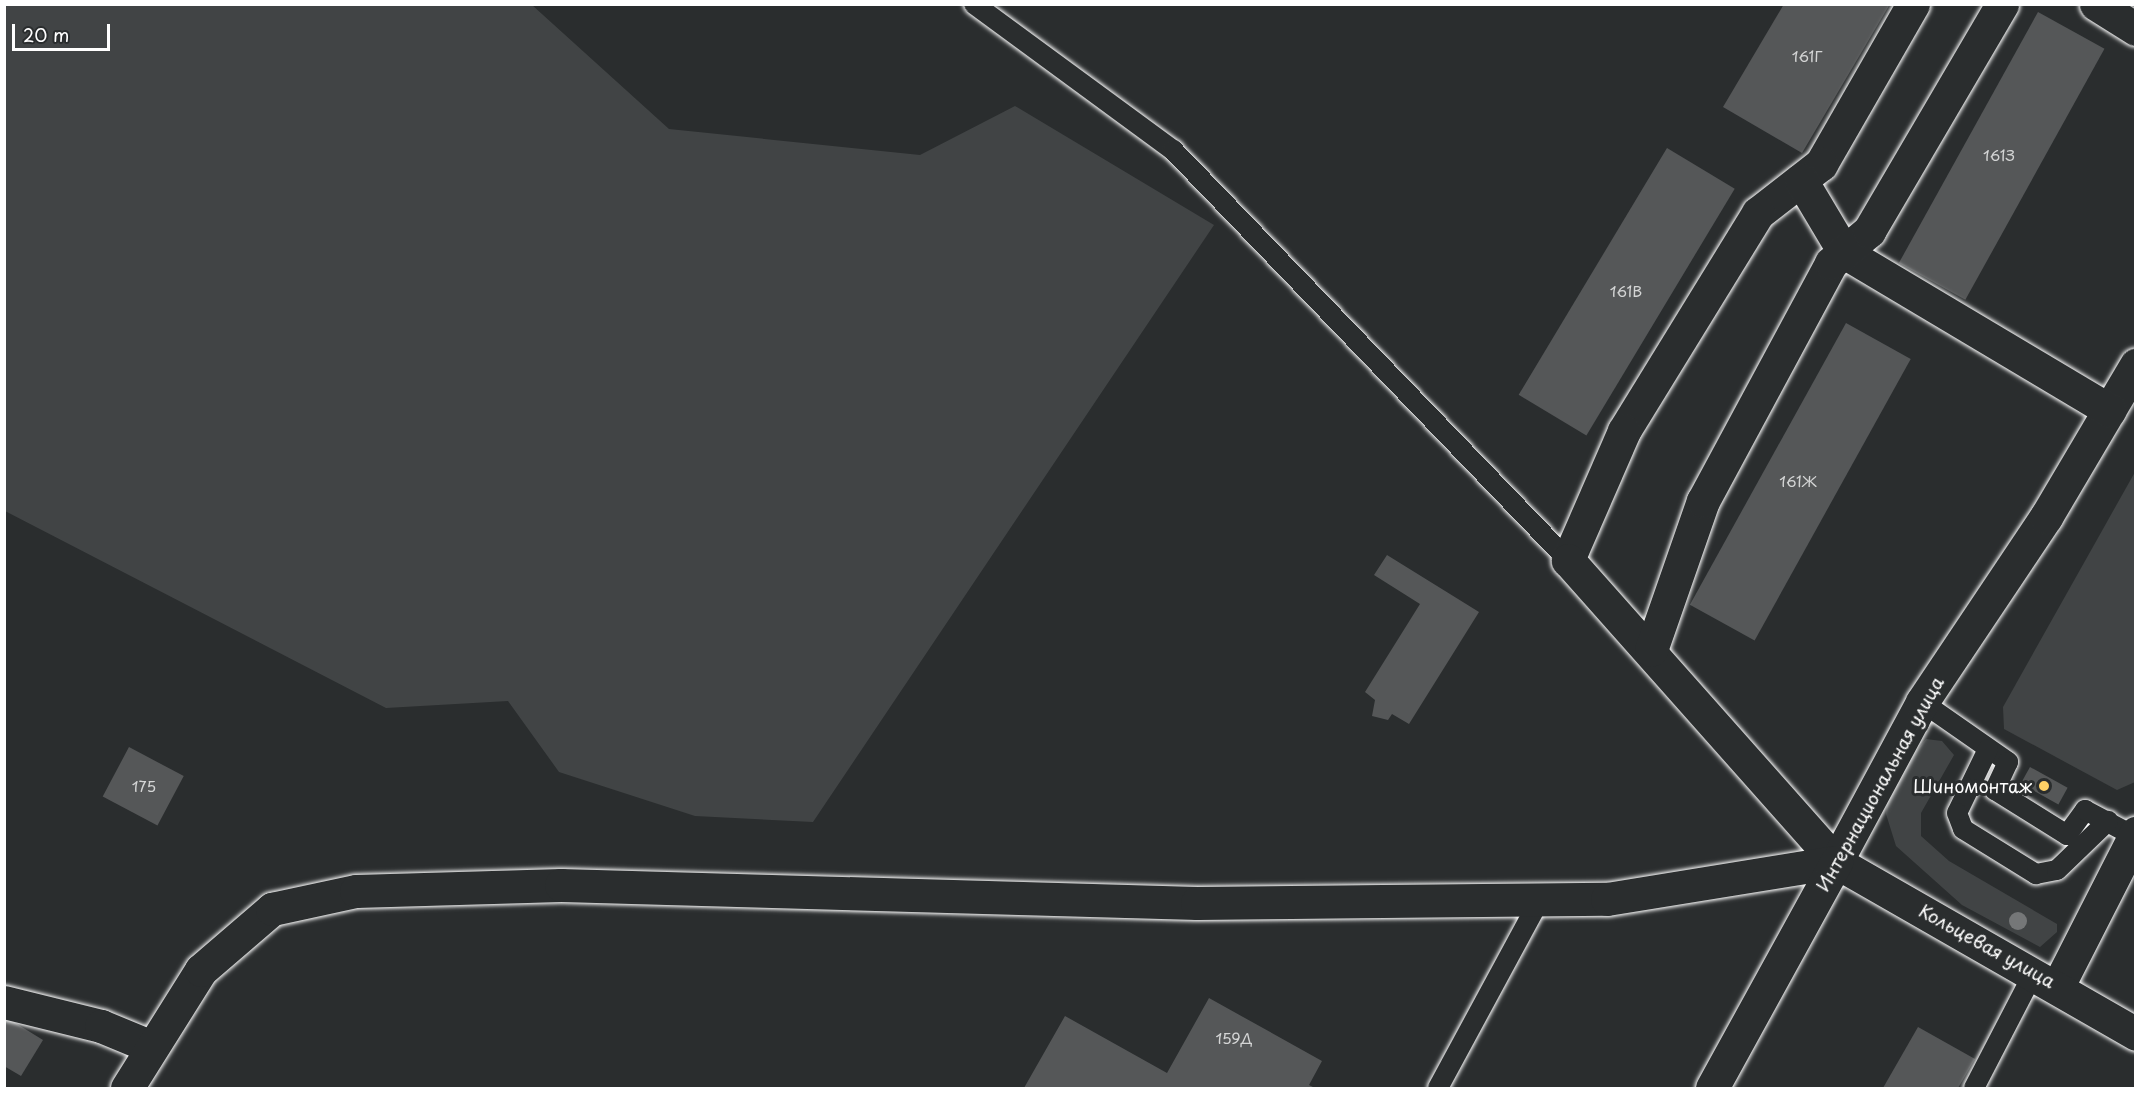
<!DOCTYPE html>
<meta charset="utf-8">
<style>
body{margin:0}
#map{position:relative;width:2140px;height:1093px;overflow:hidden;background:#2a2d2e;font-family:"Playpen Sans",sans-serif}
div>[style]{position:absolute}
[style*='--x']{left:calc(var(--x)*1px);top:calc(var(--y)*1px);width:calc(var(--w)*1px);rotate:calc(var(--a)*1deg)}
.green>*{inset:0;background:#414445}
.building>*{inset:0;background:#555758;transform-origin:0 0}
.roads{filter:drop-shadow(0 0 2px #fff) drop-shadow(0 0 2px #fff)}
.lane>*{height:20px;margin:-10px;padding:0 10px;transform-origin:10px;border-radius:10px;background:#2a2d2e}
.street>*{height:33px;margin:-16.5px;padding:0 16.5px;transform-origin:16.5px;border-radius:16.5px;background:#2a2d2e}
.secondary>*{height:33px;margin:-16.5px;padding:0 16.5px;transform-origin:16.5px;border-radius:16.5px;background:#2a2d2e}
.trees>*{width:18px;height:18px;margin:-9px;border-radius:50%;background:#757778}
.dots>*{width:16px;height:16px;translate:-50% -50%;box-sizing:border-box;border:3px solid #2a2d2e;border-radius:50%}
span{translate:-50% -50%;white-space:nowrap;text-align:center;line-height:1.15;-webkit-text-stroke:6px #2a2d2e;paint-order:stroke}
.number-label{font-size:15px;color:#d4d5d5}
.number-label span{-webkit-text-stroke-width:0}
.street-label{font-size:18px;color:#fff}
.poi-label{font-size:18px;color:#fff}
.right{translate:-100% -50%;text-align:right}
.frame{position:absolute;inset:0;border:6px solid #fff;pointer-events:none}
.scale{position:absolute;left:12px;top:24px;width:98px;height:27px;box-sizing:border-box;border:3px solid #fff;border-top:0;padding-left:8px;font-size:18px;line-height:21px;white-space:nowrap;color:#fff;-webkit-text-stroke:4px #2a2d2e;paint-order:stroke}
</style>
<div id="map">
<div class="green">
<i style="clip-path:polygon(5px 4px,532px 5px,669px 129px,920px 155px,1015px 106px,1214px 225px,813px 822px,695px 816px,559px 772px,508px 701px,386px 708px,5px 511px)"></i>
<i style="clip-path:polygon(2135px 472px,2135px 782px,2117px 790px,2004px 729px,2003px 707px)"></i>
<i style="clip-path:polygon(1926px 739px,1942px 741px,1954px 755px,1921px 813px,1921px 836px,1949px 861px,2057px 924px,2057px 932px,2040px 947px,1962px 905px,1896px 846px,1886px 814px,1889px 785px)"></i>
</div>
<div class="building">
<i style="clip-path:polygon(1784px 4px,1890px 4px,1802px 153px,1723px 107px)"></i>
<i style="left:2038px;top:12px;width:76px;height:287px;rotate:29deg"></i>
<i style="left:1667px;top:148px;width:79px;height:288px;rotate:31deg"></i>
<i style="left:1846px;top:323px;width:74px;height:322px;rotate:29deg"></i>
<i style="clip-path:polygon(1387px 555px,1479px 612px,1409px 724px,1392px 714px,1388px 720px,1372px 716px,1375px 700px,1365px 692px,1420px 604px,1374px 575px)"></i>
<i style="left:129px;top:747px;width:62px;height:56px;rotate:28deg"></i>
<i style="left:2030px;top:767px;width:43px;height:19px;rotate:29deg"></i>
<i style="clip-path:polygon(1209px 998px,1322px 1061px,1309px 1085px,1315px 1088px,1024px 1088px,1065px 1016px,1167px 1073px)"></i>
<i style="clip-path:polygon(4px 1016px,43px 1040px,21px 1076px,4px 1066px)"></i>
<i style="clip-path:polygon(1918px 1027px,1975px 1059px,1958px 1088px,1883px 1088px)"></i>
</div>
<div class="roads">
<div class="lane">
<i style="--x:974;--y:4;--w:247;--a:36.3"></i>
<i style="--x:1173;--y:150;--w:569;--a:46.07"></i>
<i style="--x:1922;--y:702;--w:105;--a:34.9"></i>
<i style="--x:2008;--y:762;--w:31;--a:115"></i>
<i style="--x:1995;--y:790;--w:85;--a:32"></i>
<i style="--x:2067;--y:835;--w:31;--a:-54"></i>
<i style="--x:2085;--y:810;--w:55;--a:28"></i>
<i style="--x:1988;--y:749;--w:71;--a:115.8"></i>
<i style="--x:1957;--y:813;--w:17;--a:69"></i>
<i style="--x:1963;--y:829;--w:86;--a:31.7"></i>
<i style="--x:2036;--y:874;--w:21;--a:-11"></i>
<i style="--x:2057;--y:870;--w:71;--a:-43.9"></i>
<i style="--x:1438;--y:1088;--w:215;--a:-61.6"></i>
<i style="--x:1974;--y:1088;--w:128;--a:-62.6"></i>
</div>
<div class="street">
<i style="--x:1913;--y:4;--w:185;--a:119.9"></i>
<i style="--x:1821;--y:164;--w:80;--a:142.1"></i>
<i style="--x:1758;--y:213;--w:256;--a:121.6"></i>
<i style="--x:1624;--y:431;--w:141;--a:113.5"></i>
<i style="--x:1568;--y:560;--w:404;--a:48.4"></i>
<i style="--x:1836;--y:862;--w:182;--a:-61.7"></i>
<i style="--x:1922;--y:702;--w:223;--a:-56.2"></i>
<i style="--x:2046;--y:517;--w:177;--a:-59.4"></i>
<i style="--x:2096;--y:4;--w:47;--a:32"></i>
<i style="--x:1801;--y:180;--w:84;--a:59.2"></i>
<i style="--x:1844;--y:252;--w:309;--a:30.8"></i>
<i style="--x:1651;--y:650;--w:158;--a:-70.8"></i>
<i style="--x:1703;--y:501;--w:270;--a:-61.7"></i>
<i style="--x:1831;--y:263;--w:50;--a:-40.1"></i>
<i style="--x:1869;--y:231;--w:263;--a:-59.6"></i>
<i style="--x:2058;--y:986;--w:172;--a:-63"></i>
<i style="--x:4;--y:1002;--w:100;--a:13.9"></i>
<i style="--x:101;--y:1026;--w:55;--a:22.4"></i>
</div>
<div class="secondary">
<i style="--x:1836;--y:862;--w:346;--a:29.8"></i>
<i style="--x:127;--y:1088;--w:139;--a:-57.9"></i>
<i style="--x:201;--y:970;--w:94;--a:-40.7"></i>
<i style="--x:272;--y:909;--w:86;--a:-12.1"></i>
<i style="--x:356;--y:891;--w:205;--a:-1.7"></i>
<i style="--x:561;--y:885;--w:636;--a:1.62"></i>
<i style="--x:1197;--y:903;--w:410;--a:-0.6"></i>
<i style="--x:1607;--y:899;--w:232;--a:-9.2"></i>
<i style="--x:1712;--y:1088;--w:258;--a:-61.2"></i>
</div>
</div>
<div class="trees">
<i style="left:2018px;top:921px"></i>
</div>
<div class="dots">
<i style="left:2044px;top:786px;background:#ffd166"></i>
</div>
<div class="number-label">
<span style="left:1807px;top:56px">161Г</span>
<span style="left:1999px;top:155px">161З</span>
<span style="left:1626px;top:291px">161В</span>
<span style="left:1798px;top:481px">161Ж</span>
<span style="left:144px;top:786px">175</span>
<span style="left:1234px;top:1038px">159Д</span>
</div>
<div class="street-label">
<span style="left:1880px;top:784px;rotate:-61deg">Интернациональная улица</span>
<span style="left:1987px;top:946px;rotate:29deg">Кольцевая улица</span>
</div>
<div class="poi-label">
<span class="right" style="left:2032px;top:786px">Шиномонтаж</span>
</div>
<div class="frame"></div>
<div class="scale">20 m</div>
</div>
